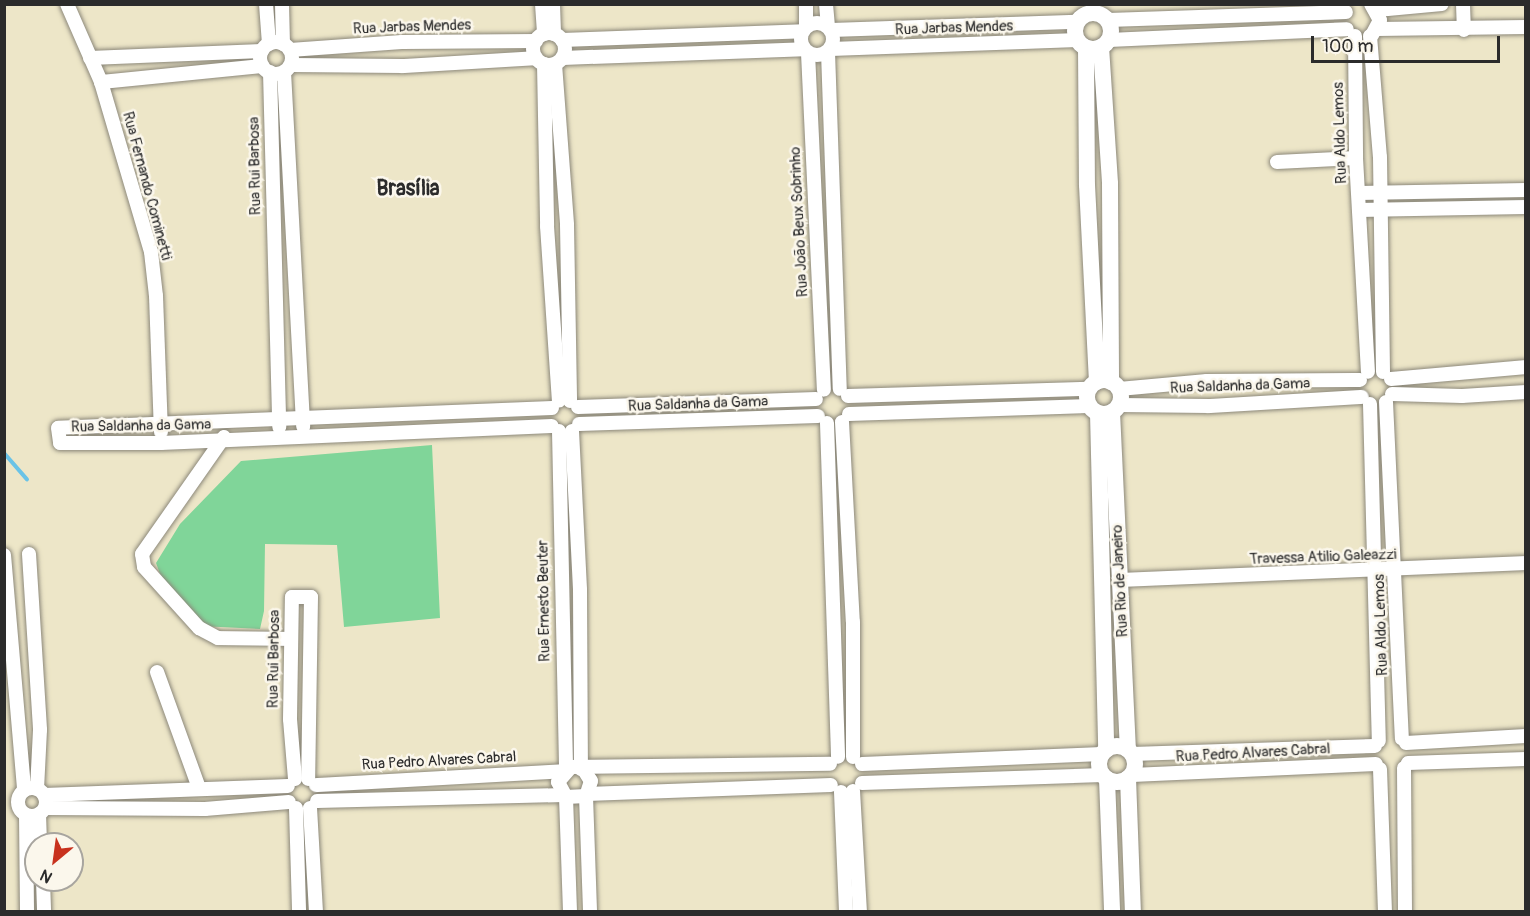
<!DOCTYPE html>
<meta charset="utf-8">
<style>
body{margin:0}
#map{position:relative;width:1530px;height:916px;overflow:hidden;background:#ede6c8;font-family:Pangolin,sans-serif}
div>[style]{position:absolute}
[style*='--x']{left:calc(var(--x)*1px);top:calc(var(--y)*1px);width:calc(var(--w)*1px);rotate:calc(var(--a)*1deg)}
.green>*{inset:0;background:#80d599}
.stream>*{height:4px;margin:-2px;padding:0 2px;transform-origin:2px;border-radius:2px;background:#6ac3e7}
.roads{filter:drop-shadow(0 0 2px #8c887a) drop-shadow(0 0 2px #8c887a)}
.minor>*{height:14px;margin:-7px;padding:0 7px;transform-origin:7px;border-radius:7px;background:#fff}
.minor>.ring{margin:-7px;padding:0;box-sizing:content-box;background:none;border:14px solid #fff;border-radius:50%}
.major>*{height:16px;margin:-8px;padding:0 8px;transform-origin:8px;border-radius:8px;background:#fff}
.major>.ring{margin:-8px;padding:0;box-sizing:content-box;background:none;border:16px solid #fff;border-radius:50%}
span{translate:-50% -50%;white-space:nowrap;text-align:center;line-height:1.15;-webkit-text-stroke:5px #fbf7ec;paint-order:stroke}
.street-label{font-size:15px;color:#2b2b2b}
.district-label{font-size:21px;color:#2b2b2b;font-weight:700}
.frame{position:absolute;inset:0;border:6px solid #2b2b2b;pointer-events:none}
.north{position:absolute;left:24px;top:832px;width:60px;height:60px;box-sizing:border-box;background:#fbf7ec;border:2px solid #a8a59f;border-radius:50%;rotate:209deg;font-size:16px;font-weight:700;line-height:24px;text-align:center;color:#2b2b2b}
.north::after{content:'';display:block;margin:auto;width:21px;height:27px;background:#c8321e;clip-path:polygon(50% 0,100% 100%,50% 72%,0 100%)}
.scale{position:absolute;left:1311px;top:36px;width:189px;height:27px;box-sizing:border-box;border:3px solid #2b2b2b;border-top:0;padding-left:8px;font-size:18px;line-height:21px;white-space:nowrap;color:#2b2b2b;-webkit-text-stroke:4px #fbf7ec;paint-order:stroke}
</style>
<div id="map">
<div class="green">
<i style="clip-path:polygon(432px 445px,440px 618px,344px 627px,337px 545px,265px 544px,264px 611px,260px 629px,200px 626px,166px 590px,156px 563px,180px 524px,241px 461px)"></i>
</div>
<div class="stream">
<i style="--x:4;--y:453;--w:35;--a:49"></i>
</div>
<div class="roads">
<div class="minor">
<i style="--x:67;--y:4;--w:85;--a:66.4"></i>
<i style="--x:101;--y:82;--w:177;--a:73.6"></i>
<i style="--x:151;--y:252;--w:44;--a:83.5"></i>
<i style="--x:156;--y:296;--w:136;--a:87.9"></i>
<i style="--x:266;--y:4;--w:40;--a:85.7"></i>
<i style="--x:282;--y:4;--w:40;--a:88.6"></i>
<i style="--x:542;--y:4;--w:30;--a:86"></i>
<i style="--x:553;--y:4;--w:30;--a:88"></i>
<i style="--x:806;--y:4;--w:23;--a:90"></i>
<i style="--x:826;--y:4;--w:23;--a:85"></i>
<i style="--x:1371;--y:4;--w:18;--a:61"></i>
<i style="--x:1380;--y:20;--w:17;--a:118"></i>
<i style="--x:1463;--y:4;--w:26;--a:88"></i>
<i style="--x:1377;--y:10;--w:65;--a:-5.3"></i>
<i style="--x:1108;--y:20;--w:238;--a:-1.9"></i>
<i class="ring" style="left:801px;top:23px;width:18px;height:18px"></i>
<i style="--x:1377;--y:29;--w:149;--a:-0.8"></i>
<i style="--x:831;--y:30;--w:246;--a:-1.9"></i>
<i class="ring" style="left:533px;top:33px;width:18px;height:18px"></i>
<i style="--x:1355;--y:36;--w:122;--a:89.5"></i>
<i style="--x:1356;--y:158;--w:214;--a:86.8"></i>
<i style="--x:1370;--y:36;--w:121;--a:85.3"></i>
<i style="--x:1380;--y:157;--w:215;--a:89.2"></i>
<i style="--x:562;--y:40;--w:241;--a:-2.1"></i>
<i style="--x:1109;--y:40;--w:238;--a:-2.6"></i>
<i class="ring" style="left:260px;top:42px;width:18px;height:18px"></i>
<i style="--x:831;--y:49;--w:247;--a:-2.1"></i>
<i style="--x:290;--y:50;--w:112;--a:-4.1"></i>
<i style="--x:402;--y:42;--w:134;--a:-0.4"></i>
<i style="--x:828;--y:52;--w:337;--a:88"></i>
<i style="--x:808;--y:53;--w:337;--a:87.3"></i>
<i style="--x:90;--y:58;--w:172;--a:-2.3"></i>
<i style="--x:563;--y:58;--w:241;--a:-2.1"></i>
<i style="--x:544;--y:64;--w:162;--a:88.9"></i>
<i style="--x:547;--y:226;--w:175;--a:86.1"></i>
<i style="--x:555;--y:64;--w:161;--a:85.7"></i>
<i style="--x:567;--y:225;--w:176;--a:89"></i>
<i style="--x:291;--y:65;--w:112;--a:0.5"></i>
<i style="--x:403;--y:66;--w:133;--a:-3.4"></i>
<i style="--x:270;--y:72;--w:355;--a:88.5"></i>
<i style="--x:284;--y:72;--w:355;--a:86.9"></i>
<i style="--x:101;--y:82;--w:162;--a:-5.7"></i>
<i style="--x:1277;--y:162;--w:79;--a:-2.9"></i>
<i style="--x:1359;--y:193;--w:167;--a:-1"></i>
<i style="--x:1359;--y:210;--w:167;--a:-1"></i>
<i style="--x:1391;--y:379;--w:136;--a:-5.1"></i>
<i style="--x:1119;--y:389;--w:88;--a:-5.2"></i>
<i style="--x:1207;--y:381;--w:153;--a:-0.4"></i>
<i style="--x:1392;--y:394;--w:70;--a:1.6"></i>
<i style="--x:1462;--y:396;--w:64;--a:-3.6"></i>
<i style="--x:848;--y:396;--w:241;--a:-1.7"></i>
<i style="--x:1386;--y:402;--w:337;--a:87.3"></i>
<i style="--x:1370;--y:404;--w:337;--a:88.5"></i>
<i style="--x:1119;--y:405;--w:90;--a:0.6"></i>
<i style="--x:1209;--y:406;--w:153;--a:-3.4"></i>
<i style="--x:578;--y:407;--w:238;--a:-1.9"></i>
<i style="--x:552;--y:408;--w:494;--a:177.7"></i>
<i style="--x:58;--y:428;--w:15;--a:82"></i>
<i style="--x:60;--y:443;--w:101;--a:0"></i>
<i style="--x:161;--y:443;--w:391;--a:-2.5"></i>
<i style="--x:849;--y:414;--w:241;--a:-1.9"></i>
<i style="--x:842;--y:422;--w:200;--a:86.9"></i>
<i style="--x:853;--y:622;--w:135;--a:90"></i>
<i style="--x:827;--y:423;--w:334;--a:88.1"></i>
<i style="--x:579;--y:424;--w:239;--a:-1.9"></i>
<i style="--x:559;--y:431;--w:339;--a:88.8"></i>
<i style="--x:572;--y:431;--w:159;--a:87.1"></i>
<i style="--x:580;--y:590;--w:179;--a:89.7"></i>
<i style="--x:224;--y:437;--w:143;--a:125"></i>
<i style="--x:142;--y:554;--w:13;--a:81"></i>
<i style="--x:144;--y:567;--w:82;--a:48"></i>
<i style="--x:199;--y:628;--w:21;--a:28"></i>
<i style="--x:218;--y:638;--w:72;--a:0.8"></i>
<i style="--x:29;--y:554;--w:176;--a:86.4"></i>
<i style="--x:40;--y:730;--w:59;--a:92.9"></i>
<i style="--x:4;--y:555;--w:236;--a:85.1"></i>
<i style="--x:1121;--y:580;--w:405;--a:-2.4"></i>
<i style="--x:157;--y:672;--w:123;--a:70.1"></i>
<i style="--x:1406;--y:743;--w:120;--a:-3.3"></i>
<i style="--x:1132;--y:754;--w:243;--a:-1.9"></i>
<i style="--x:1408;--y:763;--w:118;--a:-1.9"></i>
<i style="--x:862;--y:764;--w:240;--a:-2.4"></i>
<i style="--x:1404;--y:768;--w:144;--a:89.6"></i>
<i style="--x:1380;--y:769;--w:143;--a:88"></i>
<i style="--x:584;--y:770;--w:13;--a:58"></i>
<i style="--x:591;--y:781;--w:16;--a:108"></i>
<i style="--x:586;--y:796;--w:20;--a:177"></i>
<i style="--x:566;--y:797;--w:17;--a:-118"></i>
<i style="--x:558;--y:782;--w:20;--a:-49"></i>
<i style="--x:571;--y:767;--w:259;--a:-0.7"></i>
<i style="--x:1132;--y:775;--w:244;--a:-2.6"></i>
<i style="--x:295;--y:779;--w:60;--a:-94.8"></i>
<i style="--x:290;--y:719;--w:122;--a:-89.1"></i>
<i style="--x:292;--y:597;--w:19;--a:0"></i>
<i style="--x:311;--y:597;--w:182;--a:90.9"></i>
<i style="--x:862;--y:783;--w:241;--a:-1.9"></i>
<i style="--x:316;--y:785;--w:249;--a:-3.2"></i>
<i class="ring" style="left:18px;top:788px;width:14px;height:14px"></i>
<i style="--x:853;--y:791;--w:121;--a:86.7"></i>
<i style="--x:841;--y:792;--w:120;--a:87.6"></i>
<i style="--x:587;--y:794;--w:244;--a:-2.1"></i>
<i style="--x:44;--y:795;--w:244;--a:-2.1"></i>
<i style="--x:586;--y:796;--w:116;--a:88"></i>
<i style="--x:566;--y:797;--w:115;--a:88"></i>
<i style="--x:317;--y:801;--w:247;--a:-1.4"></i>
<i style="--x:45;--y:808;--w:160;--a:0.4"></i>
<i style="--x:205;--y:809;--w:84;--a:-4.8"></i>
<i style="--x:296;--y:808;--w:104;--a:88.3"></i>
<i style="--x:310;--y:808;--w:104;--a:86.7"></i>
<i style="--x:39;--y:814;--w:30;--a:88"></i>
<i style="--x:26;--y:815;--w:97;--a:89.4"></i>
<i style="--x:43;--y:880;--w:32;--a:88"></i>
</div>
<div class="major">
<i class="ring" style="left:1075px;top:13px;width:20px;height:20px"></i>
<i style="--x:1101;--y:47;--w:137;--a:86.2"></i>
<i style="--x:1110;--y:184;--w:198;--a:89.7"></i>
<i style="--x:1086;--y:48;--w:137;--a:89.6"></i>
<i style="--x:1087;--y:185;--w:197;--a:87.1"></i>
<i class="ring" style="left:1087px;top:380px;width:18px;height:18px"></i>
<i style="--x:1112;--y:412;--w:338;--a:87.3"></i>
<i style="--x:1098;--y:413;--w:337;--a:88.6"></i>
<i class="ring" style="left:1099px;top:746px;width:20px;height:20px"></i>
<i style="--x:1128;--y:778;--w:134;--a:87.9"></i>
<i style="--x:1107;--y:779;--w:133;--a:87.8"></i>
</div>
</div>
<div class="street-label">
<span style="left:412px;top:27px;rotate:-2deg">Rua Jarbas Mendes</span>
<span style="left:954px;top:28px;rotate:-2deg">Rua Jarbas Mendes</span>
<span style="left:1340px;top:133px;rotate:-92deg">Rua Aldo Lemos</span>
<span style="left:255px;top:166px;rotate:-91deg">Rua Rui Barbosa</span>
<span style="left:147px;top:186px;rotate:75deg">Rua Fernando Cominetti</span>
<span style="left:799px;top:222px;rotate:-93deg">Rua João Beux Sobrinho</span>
<span style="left:1240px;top:386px;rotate:-2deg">Rua Saldanha da Gama</span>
<span style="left:698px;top:404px;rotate:-2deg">Rua Saldanha da Gama</span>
<span style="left:141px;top:426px;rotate:-1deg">Rua Saldanha da Gama</span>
<span style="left:1323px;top:557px;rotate:-2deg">Travessa Atilio Galeazzi</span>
<span style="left:1120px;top:581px;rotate:-93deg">Rua Rio de Janeiro</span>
<span style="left:544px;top:601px;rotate:-91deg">Rua Ernesto Beuter</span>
<span style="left:1381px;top:625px;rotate:-92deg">Rua Aldo Lemos</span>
<span style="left:274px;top:659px;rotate:-89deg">Rua Rui Barbosa</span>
<span style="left:1253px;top:753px;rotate:-3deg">Rua Pedro Alvares Cabral</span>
<span style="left:439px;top:761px;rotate:-3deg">Rua Pedro Alvares Cabral</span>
</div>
<div class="district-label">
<span style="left:408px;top:189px">Brasília</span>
</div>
<div class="frame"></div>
<div class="north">N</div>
<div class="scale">100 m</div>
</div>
